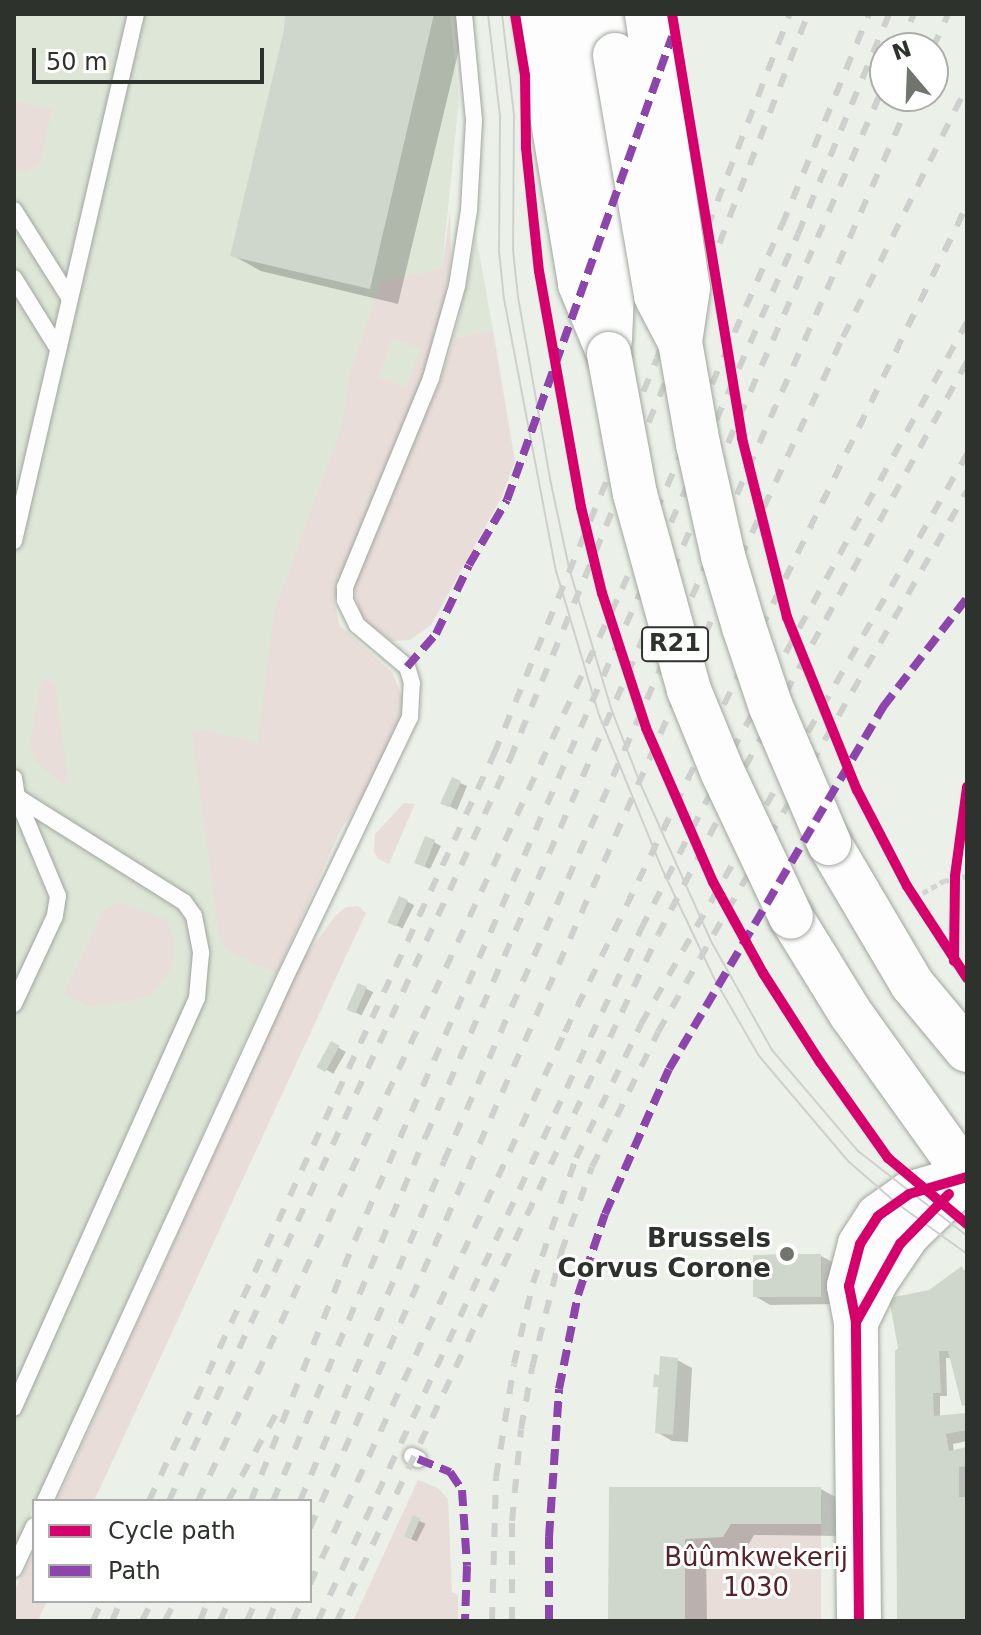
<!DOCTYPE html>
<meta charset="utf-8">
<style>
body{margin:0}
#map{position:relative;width:981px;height:1635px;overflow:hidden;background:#ebf1e8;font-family:"DejaVu Sans",sans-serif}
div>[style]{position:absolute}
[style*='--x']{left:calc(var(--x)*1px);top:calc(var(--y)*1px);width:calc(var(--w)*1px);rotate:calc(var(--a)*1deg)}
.built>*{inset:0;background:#dde6d7}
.green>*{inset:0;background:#e9ddda}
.shadow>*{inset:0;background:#0003;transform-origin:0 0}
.building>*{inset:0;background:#cfd6cb;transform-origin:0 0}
.path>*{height:5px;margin-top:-2.5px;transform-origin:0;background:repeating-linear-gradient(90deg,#d3d5d2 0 6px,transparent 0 10px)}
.roads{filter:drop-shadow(0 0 2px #a1a69f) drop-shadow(0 0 2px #a1a69f)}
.lane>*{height:16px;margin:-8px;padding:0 8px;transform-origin:8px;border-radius:8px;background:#fcfdfc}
.secondary>*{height:44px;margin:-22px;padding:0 22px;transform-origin:22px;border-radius:22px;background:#fcfdfc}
.primary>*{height:44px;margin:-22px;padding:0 22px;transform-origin:22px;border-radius:22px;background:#fcfdfc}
.tram>*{height:2px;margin:-1px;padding:0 1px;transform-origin:1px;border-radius:1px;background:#ced0cd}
.rail>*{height:6px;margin-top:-3px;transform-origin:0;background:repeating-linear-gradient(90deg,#ced0cd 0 14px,transparent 0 28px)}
.bridges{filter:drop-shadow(0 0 2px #a1a69f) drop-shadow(0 0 2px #a1a69f)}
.primary-bridge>*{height:44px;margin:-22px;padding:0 22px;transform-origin:22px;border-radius:22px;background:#fcfdfc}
.quiet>*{height:8px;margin-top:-4px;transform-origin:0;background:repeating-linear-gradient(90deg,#8e44ad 0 16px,transparent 0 24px)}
.cycleway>*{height:10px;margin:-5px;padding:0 5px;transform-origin:5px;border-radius:5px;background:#d6006c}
.dots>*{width:22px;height:22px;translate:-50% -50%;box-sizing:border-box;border:4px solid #fff;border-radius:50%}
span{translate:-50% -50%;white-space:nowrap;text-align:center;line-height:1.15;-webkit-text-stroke:6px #fff;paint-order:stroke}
.shield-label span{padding:2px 6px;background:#fff;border:2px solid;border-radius:6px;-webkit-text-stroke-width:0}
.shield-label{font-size:24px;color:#2e322c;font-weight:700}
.poi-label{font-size:26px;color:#2e322c;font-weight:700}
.right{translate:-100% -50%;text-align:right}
.park-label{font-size:26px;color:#57232b}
.frame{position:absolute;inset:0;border:16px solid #2e322c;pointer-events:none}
.legend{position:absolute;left:32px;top:1499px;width:280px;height:104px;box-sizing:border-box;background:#fff;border:2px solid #abadab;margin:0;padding:10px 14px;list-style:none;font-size:24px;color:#2e322c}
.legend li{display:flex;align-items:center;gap:16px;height:40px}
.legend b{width:40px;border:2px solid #abadab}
.north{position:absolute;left:869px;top:32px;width:80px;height:80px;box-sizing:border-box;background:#fff;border:2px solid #abadab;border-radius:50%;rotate:341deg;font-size:22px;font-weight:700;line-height:32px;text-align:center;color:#2e322c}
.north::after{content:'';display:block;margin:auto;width:28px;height:36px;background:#70756e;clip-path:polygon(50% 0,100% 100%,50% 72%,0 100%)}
.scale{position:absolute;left:32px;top:48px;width:232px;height:36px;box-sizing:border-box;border:4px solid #2e322c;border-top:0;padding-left:10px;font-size:24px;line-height:28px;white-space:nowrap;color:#2e322c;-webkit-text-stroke:6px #fff;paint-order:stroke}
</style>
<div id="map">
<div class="built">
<i style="clip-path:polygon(14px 14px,450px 14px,459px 99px,442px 268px,422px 348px,302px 646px,354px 800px,14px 1551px)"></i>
<i style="clip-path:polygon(476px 235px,493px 330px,454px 338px,467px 283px)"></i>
</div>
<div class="green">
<i style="clip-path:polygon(14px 100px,52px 109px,39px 165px,25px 173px,14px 170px)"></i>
<i style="clip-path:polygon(evenodd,450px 211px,451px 261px,437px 344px,334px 601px,340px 626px,392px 672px,403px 699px,403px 714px,366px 792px,341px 829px,277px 973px,228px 951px,220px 940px,192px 733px,202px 730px,258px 742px,274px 613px,342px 426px,351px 369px,382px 282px,442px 268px,450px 211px,392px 338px,421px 348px,406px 387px,379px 377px,392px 338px)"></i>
<i style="clip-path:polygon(493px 330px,515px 461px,502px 496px,431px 625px,410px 640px,392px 641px,368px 624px,359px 611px,354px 586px,441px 379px,454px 338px)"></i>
<i style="clip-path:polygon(49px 678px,55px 684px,68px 779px,63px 785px,38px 763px,30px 745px,41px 682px)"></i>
<i style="clip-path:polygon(404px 803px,415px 804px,389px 864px,378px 859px,374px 852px,375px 834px)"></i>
<i style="clip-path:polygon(120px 902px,164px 919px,169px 925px,175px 948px,170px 971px,151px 995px,128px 1002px,88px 1006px,64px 994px,103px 911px)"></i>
<i style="clip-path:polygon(358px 906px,366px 913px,94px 1501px,57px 1501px,301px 962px,336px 915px,346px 907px)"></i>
<i style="clip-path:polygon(418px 1480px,438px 1488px,448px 1499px,452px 1592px,458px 1595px,458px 1621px,353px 1621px)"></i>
<i style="clip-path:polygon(731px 1524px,821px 1524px,821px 1621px,685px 1621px,685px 1539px,723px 1537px)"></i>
<i style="clip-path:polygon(34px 1553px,34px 1601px,47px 1601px,38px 1621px,14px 1621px,14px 1591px)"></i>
</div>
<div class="shadow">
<i style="clip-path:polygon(287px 14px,459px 14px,462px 37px,398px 304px,261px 271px,232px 255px,286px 30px)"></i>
<i style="clip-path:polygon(460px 783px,467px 786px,457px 810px,449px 806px)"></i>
<i style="clip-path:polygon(426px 838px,441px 846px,430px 869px,423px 866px)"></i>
<i style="left:400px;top:898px;width:16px;height:26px;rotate:27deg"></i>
<i style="left:359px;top:985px;width:16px;height:26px;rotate:27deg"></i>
<i style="left:332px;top:1044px;width:16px;height:25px;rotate:30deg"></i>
<i style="clip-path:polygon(821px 1256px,836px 1264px,836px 1304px,770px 1305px,755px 1296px)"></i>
<i style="clip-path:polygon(962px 1269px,967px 1272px,967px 1407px,952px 1358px,946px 1358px,947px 1396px,940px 1396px,940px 1416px,967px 1416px,967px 1441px,953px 1444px,954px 1452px,967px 1449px,967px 1621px,899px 1621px,930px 1292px)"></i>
<i style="clip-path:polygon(677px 1360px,692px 1368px,688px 1442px,672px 1441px,657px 1432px,660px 1388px,655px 1386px)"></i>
<i style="clip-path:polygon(611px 1489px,821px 1489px,843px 1501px,843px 1536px,754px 1535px,746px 1549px,706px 1551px,707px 1621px,610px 1621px)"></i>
<i style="left:414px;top:1518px;width:13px;height:20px;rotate:27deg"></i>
</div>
<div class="building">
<i style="clip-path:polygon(285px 14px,434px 14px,370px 289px,230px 256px,284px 30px)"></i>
<i style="left:452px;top:777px;width:10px;height:29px;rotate:24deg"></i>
<i style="left:425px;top:836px;width:11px;height:29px;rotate:22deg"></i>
<i style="left:399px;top:896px;width:10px;height:29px;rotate:24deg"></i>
<i style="left:358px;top:983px;width:10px;height:29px;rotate:24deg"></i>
<i style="left:331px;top:1041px;width:10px;height:30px;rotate:29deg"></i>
<i style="clip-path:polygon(787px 1254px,821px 1254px,821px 1297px,753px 1297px,753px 1255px)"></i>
<i style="clip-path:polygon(962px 1266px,967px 1278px,967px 1405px,962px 1406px,948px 1351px,939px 1351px,941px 1393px,933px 1393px,934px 1416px,966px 1413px,967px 1419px,967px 1430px,946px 1434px,949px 1451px,967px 1447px,967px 1466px,959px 1467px,959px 1497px,967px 1497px,967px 1621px,897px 1621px,895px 1351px,898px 1348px,889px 1298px,929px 1290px)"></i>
<i style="clip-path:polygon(660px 1356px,678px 1358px,673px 1435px,655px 1433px,658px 1387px,653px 1387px,654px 1374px,659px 1375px)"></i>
<i style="clip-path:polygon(609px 1487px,821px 1487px,821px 1524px,731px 1524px,723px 1537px,685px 1539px,685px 1621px,608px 1621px)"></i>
<i style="left:413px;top:1515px;width:8px;height:23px;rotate:23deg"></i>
</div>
<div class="path">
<i style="--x:914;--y:898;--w:34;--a:-30"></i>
<i style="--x:943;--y:881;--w:25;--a:-12"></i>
</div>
<div class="roads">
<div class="lane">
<i style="--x:14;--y:210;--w:105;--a:57.8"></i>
<i style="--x:14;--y:278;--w:84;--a:58.2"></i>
<i style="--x:14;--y:541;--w:541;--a:-76.97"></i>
<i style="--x:14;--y:778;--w:20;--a:81"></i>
<i style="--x:17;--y:798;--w:106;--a:67.3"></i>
<i style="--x:58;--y:896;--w:20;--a:99"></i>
<i style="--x:55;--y:916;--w:97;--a:115"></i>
<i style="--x:14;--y:795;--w:201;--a:32.2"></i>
<i style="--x:184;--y:902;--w:17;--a:54"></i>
<i style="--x:194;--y:916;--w:38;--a:79"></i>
<i style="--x:201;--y:953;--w:45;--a:95.1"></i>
<i style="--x:197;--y:998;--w:449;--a:114.1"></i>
<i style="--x:412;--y:1456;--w:7;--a:27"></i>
<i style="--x:45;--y:1501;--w:575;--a:-65.35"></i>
<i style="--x:285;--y:978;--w:289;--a:-64.4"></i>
<i style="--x:410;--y:717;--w:34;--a:-87"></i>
<i style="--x:412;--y:683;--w:17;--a:-107"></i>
<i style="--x:407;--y:667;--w:65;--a:-140"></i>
<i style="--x:357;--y:625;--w:28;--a:-116"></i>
<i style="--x:345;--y:600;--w:13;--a:-90"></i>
<i style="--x:345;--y:587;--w:226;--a:-67.6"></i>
<i style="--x:431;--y:378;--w:96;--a:-74.2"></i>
<i style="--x:457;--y:286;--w:77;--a:-81"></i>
<i style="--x:469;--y:210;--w:90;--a:-86.8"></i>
<i style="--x:474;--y:120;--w:106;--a:-95.4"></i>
<i style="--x:14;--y:1569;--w:47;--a:-65.1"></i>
</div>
<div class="secondary">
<i style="--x:857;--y:1320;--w:43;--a:-64"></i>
<i style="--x:876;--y:1281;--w:57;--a:-55.8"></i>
<i style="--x:908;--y:1234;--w:75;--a:-43.9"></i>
<i style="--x:859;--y:1621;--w:299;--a:-90.6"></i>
<i style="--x:856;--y:1322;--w:37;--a:-101"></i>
<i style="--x:849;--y:1286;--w:43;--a:-75.3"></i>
<i style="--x:860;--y:1244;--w:33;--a:-57"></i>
<i style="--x:878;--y:1216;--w:38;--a:-35"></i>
<i style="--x:909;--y:1194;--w:60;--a:-16.3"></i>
</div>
<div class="primary">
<i style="--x:535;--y:14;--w:274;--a:80.5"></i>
<i style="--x:580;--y:284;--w:76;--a:67.5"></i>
<i style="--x:572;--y:14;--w:260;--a:80.9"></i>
<i style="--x:613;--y:271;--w:69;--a:92.5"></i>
<i style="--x:609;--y:14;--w:41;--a:81.7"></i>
<i style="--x:829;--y:843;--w:164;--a:59.5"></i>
<i style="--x:912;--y:984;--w:86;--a:50.2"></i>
<i style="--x:791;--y:917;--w:114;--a:58.3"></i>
<i style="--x:851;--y:1014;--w:199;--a:54.4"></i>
</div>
</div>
<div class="tram">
<i style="--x:488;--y:14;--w:103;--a:83.3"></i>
<i style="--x:500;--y:116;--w:135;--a:90.4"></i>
<i style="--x:499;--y:251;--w:48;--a:84.1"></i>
<i style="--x:504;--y:299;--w:277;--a:79.2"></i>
<i style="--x:556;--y:571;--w:150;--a:73.4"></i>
<i style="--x:599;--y:715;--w:169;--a:67.7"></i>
<i style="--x:663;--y:871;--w:121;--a:64.5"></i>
<i style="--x:715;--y:980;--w:88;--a:59.9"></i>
<i style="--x:759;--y:1056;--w:138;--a:49.7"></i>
<i style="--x:848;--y:1161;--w:62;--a:41.1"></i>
<i style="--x:895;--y:1202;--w:89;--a:35.8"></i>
<i style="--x:502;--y:14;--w:101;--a:83.2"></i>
<i style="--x:514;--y:114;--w:136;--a:90.4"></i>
<i style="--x:513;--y:250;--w:47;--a:83.9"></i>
<i style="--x:518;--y:297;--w:185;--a:80"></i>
<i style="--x:550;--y:479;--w:91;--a:77.9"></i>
<i style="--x:569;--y:568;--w:149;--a:73.3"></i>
<i style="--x:612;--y:711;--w:77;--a:68.7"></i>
<i style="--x:640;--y:783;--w:175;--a:65.8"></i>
<i style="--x:712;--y:943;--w:123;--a:60.7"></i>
<i style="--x:772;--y:1050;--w:133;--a:49.6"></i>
<i style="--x:858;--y:1151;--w:138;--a:37.9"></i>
</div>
<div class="rail">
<i style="--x:900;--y:48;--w:37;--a:-68"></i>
<i style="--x:933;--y:48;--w:37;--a:-66"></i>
<i style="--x:149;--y:1501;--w:823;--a:-65.21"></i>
<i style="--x:494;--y:754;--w:428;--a:-67.6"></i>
<i style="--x:657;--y:358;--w:369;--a:-68.9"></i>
<i style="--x:169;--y:1501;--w:817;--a:-65.32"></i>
<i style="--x:510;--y:759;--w:417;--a:-67.6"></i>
<i style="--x:669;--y:374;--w:386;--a:-68.9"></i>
<i style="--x:198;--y:1501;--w:1006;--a:-65.07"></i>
<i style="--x:622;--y:589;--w:398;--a:-66.3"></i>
<i style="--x:782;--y:225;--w:228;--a:-67.6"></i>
<i style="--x:228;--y:1501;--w:99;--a:-61.1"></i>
<i style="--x:251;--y:1501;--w:281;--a:-68.3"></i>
<i style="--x:355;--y:1240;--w:1099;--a:-66.23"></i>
<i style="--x:798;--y:234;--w:238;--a:-67.5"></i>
<i style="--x:273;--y:1501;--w:396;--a:-67.3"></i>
<i style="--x:426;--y:1136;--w:1149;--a:-66.45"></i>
<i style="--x:300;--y:1501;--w:369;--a:-67"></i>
<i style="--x:444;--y:1161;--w:1163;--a:-66.28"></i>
<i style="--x:310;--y:1528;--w:949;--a:-66.19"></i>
<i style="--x:693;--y:660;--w:356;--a:-65.1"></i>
<i style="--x:843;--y:337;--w:280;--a:-63.7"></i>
<i style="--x:310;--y:1584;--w:608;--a:-65.21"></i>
<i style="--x:565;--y:1032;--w:920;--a:-64.08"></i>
<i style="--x:93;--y:1621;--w:22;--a:-66"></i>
<i style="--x:112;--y:1621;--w:22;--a:-66"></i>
<i style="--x:142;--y:1621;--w:22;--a:-63"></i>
<i style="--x:165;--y:1621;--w:22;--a:-63"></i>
<i style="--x:200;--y:1621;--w:22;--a:-68"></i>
<i style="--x:220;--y:1621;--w:22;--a:-66"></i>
<i style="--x:247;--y:1621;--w:22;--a:-66"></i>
<i style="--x:268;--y:1621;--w:22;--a:-66"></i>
<i style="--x:293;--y:1621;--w:22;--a:-66"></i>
<i style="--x:318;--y:1621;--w:764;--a:-64.98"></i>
<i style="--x:641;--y:929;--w:200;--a:-62.9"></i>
<i style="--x:732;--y:751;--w:489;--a:-61.3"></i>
<i style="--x:337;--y:1621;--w:757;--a:-64.92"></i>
<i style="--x:658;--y:935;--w:189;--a:-62.6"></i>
<i style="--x:745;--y:767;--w:463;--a:-61.3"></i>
<i style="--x:492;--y:1621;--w:144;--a:-88.4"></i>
<i style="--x:496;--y:1477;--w:114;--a:-80.9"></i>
<i style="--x:514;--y:1364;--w:83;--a:-76.8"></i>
<i style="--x:533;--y:1283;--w:132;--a:-71"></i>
<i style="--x:576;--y:1158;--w:149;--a:-64.1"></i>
<i style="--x:641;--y:1024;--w:657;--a:-60.23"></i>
<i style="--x:512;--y:1621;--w:100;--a:-90"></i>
<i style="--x:512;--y:1521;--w:92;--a:-84.4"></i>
<i style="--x:521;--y:1429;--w:62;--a:-79.8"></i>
<i style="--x:532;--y:1368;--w:119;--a:-75.8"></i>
<i style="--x:561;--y:1253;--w:91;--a:-70.2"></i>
<i style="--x:592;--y:1167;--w:150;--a:-63.9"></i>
<i style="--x:658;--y:1032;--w:623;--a:-60.27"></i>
</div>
<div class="bridges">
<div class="primary-bridge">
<i style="--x:647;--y:14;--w:277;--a:81.5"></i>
<i style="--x:688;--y:288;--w:55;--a:98.4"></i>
<i style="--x:680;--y:342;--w:104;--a:80"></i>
<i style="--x:698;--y:444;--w:115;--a:77.4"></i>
<i style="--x:723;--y:556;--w:74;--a:73.5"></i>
<i style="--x:744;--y:627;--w:84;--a:71.4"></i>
<i style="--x:771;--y:707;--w:148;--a:66.9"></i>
<i style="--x:615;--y:55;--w:244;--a:80.3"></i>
<i style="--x:656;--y:296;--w:52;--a:62.4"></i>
<i style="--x:609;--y:354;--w:142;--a:79.5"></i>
<i style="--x:635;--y:494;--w:203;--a:74.6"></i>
<i style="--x:689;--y:690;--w:87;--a:67.8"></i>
<i style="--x:722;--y:771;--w:161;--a:64.7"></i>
</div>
</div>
<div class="quiet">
<i style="--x:407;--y:667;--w:44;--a:-48.7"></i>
<i style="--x:436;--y:634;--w:76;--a:-64.4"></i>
<i style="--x:469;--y:565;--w:75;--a:-59.7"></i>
<i style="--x:507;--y:500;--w:492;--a:-70.4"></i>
<i style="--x:418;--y:1459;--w:35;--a:22"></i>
<i style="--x:450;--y:1472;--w:22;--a:56"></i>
<i style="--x:462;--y:1490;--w:76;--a:86.2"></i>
<i style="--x:467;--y:1566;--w:55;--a:92.1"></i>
<i style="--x:549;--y:1621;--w:84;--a:-90"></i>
<i style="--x:549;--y:1537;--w:148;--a:-86.1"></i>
<i style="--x:559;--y:1389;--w:96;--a:-78.6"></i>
<i style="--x:578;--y:1295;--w:85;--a:-71.6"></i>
<i style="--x:605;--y:1214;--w:158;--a:-66.2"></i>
<i style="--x:669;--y:1069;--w:421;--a:-59.4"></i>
<i style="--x:883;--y:707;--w:138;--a:-52.4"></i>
</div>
<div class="cycleway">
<i style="--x:515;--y:14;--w:62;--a:80.7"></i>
<i style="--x:525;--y:75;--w:73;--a:89.2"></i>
<i style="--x:526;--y:148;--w:124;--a:84"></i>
<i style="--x:539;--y:271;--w:240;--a:79.9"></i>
<i style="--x:581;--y:507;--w:89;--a:76.3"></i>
<i style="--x:602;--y:593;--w:142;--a:71.9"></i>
<i style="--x:646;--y:728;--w:168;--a:66.5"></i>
<i style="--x:713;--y:882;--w:104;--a:61.2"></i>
<i style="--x:763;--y:973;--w:106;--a:57.4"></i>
<i style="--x:820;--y:1062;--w:118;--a:54.7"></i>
<i style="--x:888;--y:1158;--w:103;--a:39.9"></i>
<i style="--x:672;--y:14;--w:430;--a:80.6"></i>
<i style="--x:742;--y:438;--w:185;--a:75.9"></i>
<i style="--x:787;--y:617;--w:187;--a:68"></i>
<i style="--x:857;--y:790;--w:108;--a:62.5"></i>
<i style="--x:907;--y:886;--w:110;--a:56.9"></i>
<i style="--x:954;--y:961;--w:85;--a:-89.3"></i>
<i style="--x:955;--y:876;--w:90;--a:-82.3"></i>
<i style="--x:856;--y:1322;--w:90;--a:-60.6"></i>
<i style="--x:900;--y:1244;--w:70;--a:-45.6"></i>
<i style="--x:859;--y:1621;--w:299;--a:-90.6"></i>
<i style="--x:856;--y:1322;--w:37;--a:-101"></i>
<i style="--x:849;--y:1286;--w:43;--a:-75.3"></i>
<i style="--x:860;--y:1244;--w:33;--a:-57"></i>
<i style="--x:878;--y:1216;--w:38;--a:-35"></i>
<i style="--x:909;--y:1194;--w:60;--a:-16.3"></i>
</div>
<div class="dots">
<i style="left:787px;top:1254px;background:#70756e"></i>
</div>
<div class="shield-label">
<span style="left:675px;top:644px">R21</span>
</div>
<div class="poi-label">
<span class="right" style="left:771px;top:1254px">Brussels<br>Corvus Corone</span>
</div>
<div class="park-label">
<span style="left:756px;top:1573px">Bûûmkwekerij<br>1030</span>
</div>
<div class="frame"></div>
<ul class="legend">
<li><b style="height:10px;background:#d6006c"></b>Cycle path</li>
<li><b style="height:10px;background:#8e44ad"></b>Path</li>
</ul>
<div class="north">N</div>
<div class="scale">50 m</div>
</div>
